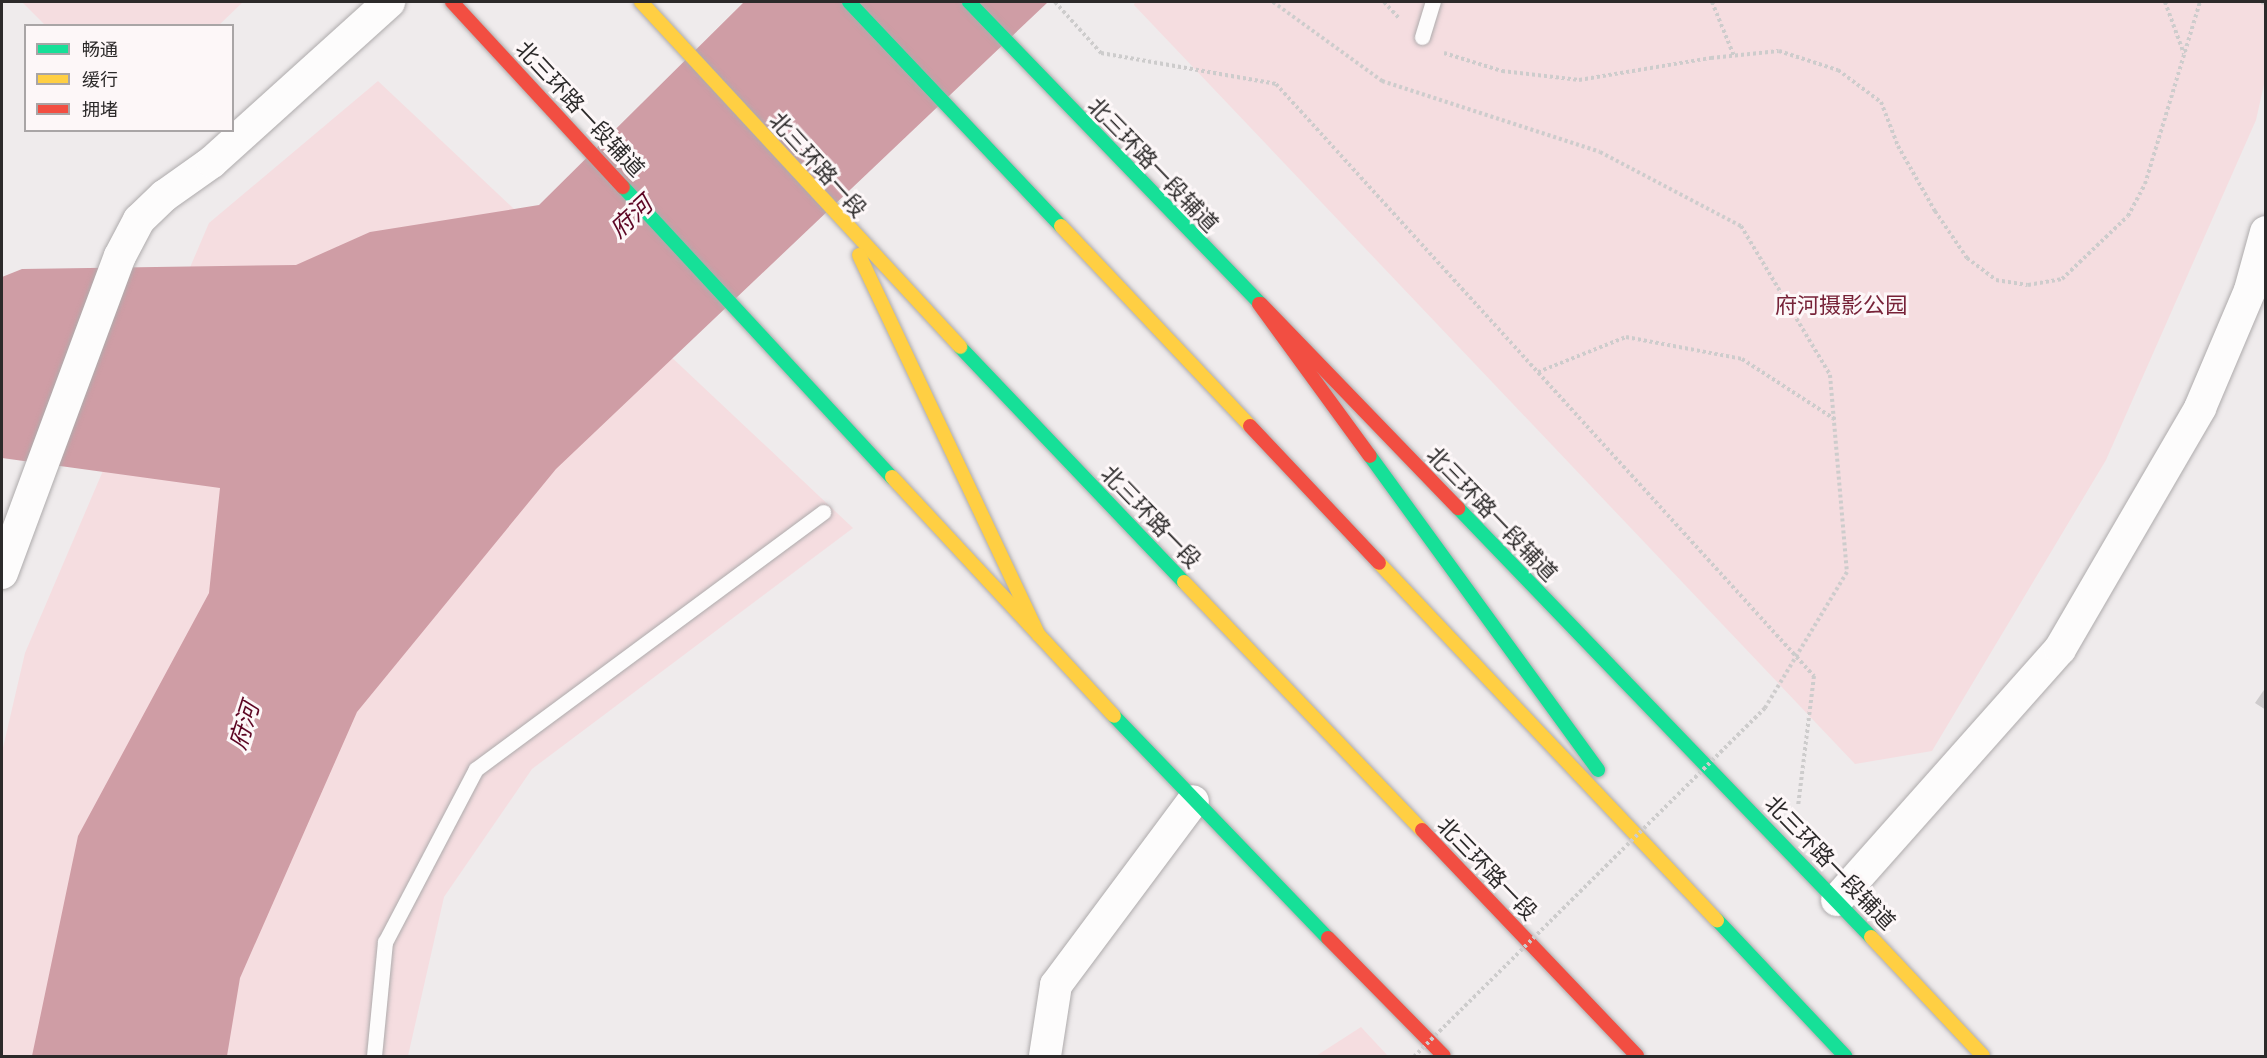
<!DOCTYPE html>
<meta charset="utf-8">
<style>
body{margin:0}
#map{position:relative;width:2267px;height:1058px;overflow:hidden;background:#efebec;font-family:Jost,"Noto Sans SC",sans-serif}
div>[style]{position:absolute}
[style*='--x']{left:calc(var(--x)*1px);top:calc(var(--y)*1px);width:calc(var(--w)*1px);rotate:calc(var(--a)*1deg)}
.green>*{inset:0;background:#f5dde0}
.water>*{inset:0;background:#cf9da5}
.building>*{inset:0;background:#cecbcc}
.path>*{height:4px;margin-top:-2px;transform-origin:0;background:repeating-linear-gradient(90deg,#cdcccc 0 3px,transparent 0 6px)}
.roads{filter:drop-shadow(0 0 2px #aeabac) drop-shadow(0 0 2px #aeabac)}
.lane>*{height:15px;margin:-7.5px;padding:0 7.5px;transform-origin:7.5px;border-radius:7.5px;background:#fdfcfc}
.street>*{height:32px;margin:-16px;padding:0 16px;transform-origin:16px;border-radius:16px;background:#fdfcfc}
.fast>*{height:14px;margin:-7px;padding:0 7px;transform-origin:7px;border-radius:7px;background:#16e098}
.slow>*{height:14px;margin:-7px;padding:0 7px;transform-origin:7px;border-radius:7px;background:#ffcf43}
.jam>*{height:14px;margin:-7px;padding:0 7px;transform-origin:7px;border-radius:7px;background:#f24e42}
.path-bridge>*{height:4px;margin-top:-2px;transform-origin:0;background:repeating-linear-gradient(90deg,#cdcccc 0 3px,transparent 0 6px)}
span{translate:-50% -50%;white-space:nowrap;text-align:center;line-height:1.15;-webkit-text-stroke:6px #fdf7f8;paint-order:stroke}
.street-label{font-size:22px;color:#2c2a2a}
.park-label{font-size:22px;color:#772338}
.water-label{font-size:24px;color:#5d0523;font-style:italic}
.frame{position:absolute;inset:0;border:3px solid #2c2a2a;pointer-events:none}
.legend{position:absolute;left:24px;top:24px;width:210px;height:108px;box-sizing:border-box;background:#fdf7f8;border:2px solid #a9a5a6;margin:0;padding:8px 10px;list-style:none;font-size:18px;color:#2c2a2a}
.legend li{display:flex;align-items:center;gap:12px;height:30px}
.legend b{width:30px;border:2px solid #a9a5a6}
</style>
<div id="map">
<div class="green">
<i style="clip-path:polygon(22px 2px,243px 2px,218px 26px,45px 25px)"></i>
<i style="clip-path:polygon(1135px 2px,2265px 2px,2265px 80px,2256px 120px,2106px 460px,1932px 751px,1855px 764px,1134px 5px)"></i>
<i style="clip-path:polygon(378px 81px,853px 528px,532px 769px,444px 897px,408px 1056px,2px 1056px,2px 752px,25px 653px,209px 223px)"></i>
<i style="clip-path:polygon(1361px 1027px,1388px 1056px,1316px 1056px)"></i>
</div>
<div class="water">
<i style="clip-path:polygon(744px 2px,1048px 2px,556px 469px,357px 712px,240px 978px,227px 1056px,32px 1056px,78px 836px,209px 593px,220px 488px,2px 458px,2px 277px,22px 269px,296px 265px,370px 232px,539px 205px)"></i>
</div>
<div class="building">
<i style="clip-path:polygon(2266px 687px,2266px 710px,2255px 703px)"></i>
</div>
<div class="path">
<i style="--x:1055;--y:2;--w:69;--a:48"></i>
<i style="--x:1101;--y:53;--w:178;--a:10"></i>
<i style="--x:1276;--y:84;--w:800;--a:47.74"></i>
<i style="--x:1814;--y:676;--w:131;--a:97"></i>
<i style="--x:1384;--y:2;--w:23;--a:47"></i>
<i style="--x:1712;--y:2;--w:58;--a:67.8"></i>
<i style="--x:2165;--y:2;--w:55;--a:69.9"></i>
<i style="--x:2261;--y:2;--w:5;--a:11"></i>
<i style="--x:1444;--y:53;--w:61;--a:17.2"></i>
<i style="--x:1502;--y:71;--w:78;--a:6.7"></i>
<i style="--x:1579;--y:80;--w:134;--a:-9.5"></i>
<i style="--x:1711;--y:58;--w:68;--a:-5.9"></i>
<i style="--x:1779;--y:51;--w:62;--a:17.9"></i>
<i style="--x:1838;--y:70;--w:54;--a:36.7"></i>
<i style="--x:1881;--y:102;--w:47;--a:68.9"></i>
<i style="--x:1898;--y:146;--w:75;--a:60.4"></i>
<i style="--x:1935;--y:211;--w:57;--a:55.8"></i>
<i style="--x:1967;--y:258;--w:36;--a:37"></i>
<i style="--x:1996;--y:280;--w:32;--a:9"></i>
<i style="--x:2028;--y:285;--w:35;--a:-10"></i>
<i style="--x:2062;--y:279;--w:91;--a:-43.7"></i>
<i style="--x:2128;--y:216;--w:36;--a:-62"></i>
<i style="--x:2145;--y:184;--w:190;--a:-73.2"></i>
<i style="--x:1538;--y:372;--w:95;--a:-21.7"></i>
<i style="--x:1626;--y:337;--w:118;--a:10.7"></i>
<i style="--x:1742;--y:359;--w:112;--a:33"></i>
</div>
<div class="roads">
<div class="lane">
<i style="--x:1422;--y:37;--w:37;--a:-73"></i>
<i style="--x:374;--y:1056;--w:115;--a:-84.5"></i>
<i style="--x:385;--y:942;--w:195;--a:-62.3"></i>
<i style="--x:476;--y:769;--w:432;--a:-36.5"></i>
</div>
<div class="street">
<i style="--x:2;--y:573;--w:338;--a:-69.6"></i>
<i style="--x:120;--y:256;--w:41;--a:-62.2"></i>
<i style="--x:139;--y:220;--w:35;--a:-44"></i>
<i style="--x:164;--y:196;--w:59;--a:-35.3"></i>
<i style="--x:212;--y:162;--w:239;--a:-42.1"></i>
<i style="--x:1837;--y:900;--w:336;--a:-48.4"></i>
<i style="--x:2060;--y:649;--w:279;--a:-59.8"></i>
<i style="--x:2200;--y:408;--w:128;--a:-67"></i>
<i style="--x:2250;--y:290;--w:60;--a:-74.6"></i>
<i style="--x:1045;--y:1056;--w:72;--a:-81.2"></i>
<i style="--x:1056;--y:985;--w:229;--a:-53.3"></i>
</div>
<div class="fast">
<i style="--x:849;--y:2;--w:308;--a:46.6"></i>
<i style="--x:969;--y:2;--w:420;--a:46"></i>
<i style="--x:623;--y:187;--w:396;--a:47.2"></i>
<i style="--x:960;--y:347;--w:325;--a:46.4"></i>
<i style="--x:1370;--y:456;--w:388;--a:54"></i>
<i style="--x:1458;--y:508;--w:595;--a:46.09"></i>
<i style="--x:1114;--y:716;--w:308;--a:46.1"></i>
<i style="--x:1717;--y:920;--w:187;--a:46.7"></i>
</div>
<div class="slow">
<i style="--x:641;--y:2;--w:470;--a:47.2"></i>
<i style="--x:1061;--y:226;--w:275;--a:46.6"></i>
<i style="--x:859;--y:255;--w:420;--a:64.7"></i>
<i style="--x:892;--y:477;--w:326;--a:47.1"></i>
<i style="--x:1379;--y:563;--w:492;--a:46.6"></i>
<i style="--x:1184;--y:582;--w:344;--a:46.2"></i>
<i style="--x:1871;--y:937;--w:163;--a:46.7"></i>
</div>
<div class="jam">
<i style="--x:452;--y:2;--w:252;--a:47.3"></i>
<i style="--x:1259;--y:304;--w:188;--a:53.9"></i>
<i style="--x:1261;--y:304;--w:284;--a:46"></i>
<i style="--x:1250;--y:426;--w:188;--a:46.7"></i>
<i style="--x:1422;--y:830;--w:312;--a:46.4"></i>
<i style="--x:1328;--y:938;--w:165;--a:45.5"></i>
</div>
</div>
<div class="path-bridge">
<i style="--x:1273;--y:2;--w:135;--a:35.9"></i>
<i style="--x:1382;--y:81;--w:229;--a:18"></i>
<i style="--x:1600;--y:152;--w:159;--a:27.7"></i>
<i style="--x:1741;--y:226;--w:174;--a:59.1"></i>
<i style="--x:1830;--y:375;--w:198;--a:85.1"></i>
<i style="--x:1847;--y:572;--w:159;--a:121.1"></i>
<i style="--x:1765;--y:708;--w:494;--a:135.2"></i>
</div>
<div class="street-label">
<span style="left:580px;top:109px;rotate:47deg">北三环路一段辅道</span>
<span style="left:818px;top:165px;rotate:48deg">北三环路一段</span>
<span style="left:1153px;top:165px;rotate:46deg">北三环路一段辅道</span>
<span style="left:1492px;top:514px;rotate:46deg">北三环路一段辅道</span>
<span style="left:1151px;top:517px;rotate:46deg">北三环路一段</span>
<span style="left:1830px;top:863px;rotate:46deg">北三环路一段辅道</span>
<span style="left:1487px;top:869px;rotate:46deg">北三环路一段</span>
</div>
<div class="park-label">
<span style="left:1841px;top:306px">府河摄影公园</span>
</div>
<div class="water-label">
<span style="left:631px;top:217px;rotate:-43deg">府河</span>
<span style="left:244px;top:726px;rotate:-72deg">府河</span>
</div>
<div class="frame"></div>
<ul class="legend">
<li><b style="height:8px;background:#16e098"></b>畅通</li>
<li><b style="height:8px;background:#ffcf43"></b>缓行</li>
<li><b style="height:8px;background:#f24e42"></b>拥堵</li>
</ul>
</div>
